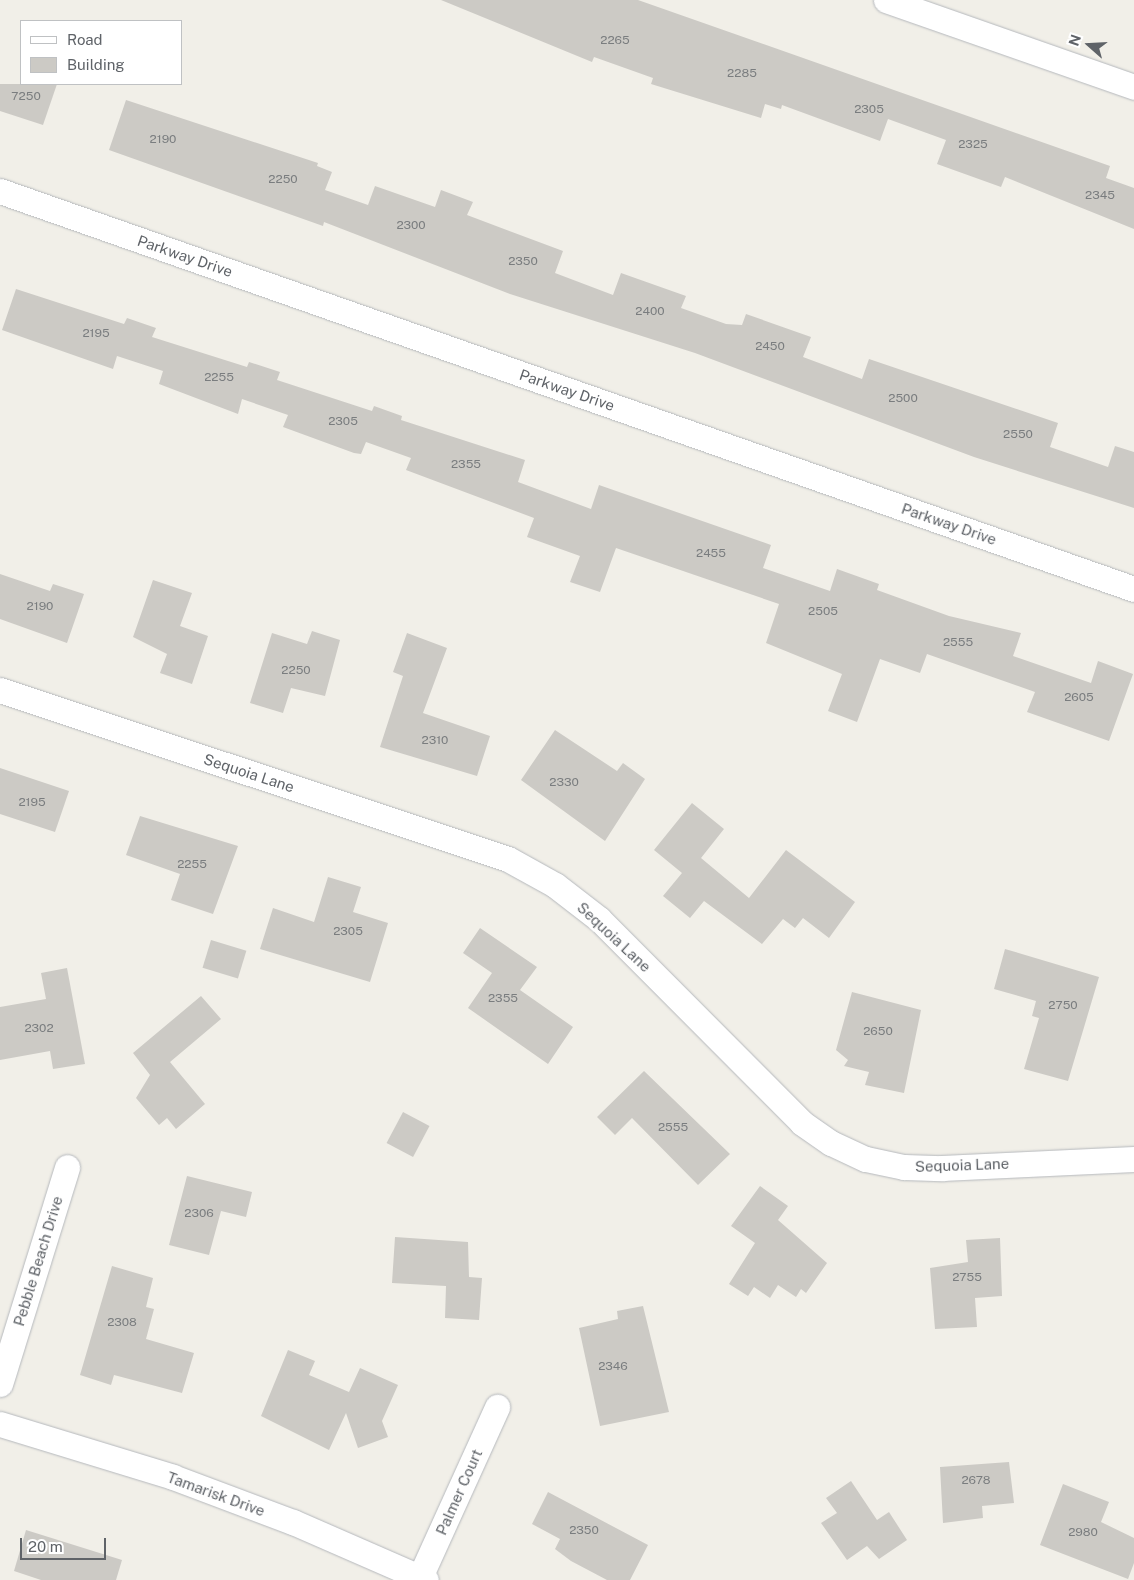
<!DOCTYPE html>
<style>
body{margin:0}
#map{position:relative;width:1134px;height:1580px;overflow:hidden;background:#f1efe8;font-family:"Public Sans",sans-serif}
div>[style]{position:absolute}
[style*='--x']{left:calc(var(--x)*1px);top:calc(var(--y)*1px);width:calc(var(--w)*1px);rotate:calc(var(--a)*1deg)}
.building>*{inset:0;background:#cccac5;transform-origin:0 0}
.roads{filter:drop-shadow(0 0 1px #b5b8bc) drop-shadow(0 0 1px #b5b8bc)}
.street>*{height:25px;margin:-12.5px;padding:0 12.5px;transform-origin:12.5px;border-radius:12.5px;background:#fff}
span{translate:-50% -50%;white-space:nowrap;text-align:center;line-height:1.15;-webkit-text-stroke:5px #fff;paint-order:stroke}
.number-label{font-size:12px;color:#7a7d7f}
.number-label span{-webkit-text-stroke-width:0}
.street-label{font-size:15px;color:#5f6368}
.legend{position:absolute;left:20px;top:20px;width:162px;height:65px;box-sizing:border-box;background:#fff;border:1px solid #bfc1c3;margin:0;padding:6px 9px;list-style:none;font-size:15px;color:#5f6368}
.legend li{display:flex;align-items:center;gap:10px;height:25px}
.legend b{width:25px;border:1px solid #bfc1c3}
.north{position:absolute;left:1064px;top:20px;width:50px;height:50px;-webkit-text-stroke:4px #fff;paint-order:stroke;rotate:289deg;font-size:14px;font-weight:700;line-height:20px;text-align:center;color:#5f6368}
.north::after{content:'';display:block;margin:auto;width:18px;height:22px;background:#5f6368;clip-path:polygon(50% 0,100% 100%,50% 72%,0 100%)}
.scale{position:absolute;left:20px;top:1538px;width:86px;height:22px;box-sizing:border-box;border:2px solid #5f6368;border-top:0;padding-left:6px;font-size:15px;line-height:18px;white-space:nowrap;color:#5f6368;-webkit-text-stroke:4px #fff;paint-order:stroke}
</style>
<div id="map">
<div class="building">
<i style="clip-path:polygon(441px 0,638px 0,1110px 166px,1106px 178px,1134px 188px,1134px 229px,1005px 177px,1001px 187px,937px 164px,946px 140px,888px 119px,880px 141px,782px 105px,781px 109px,765px 104px,761px 118px,651px 84px,653px 78px,594px 57px,592px 62px)"></i>
<i style="clip-path:polygon(0 84px,57px 84px,43px 125px,0 111px)"></i>
<i style="clip-path:polygon(126px 100px,318px 163px,317px 166px,332px 172px,325px 190px,368px 205px,375px 186px,435px 207px,441px 190px,473px 202px,467px 215px,563px 251px,555px 273px,613px 295px,621px 273px,686px 296px,681px 308px,726px 324px,742px 325px,746px 314px,811px 337px,803px 357px,862px 379px,869px 359px,1058px 423px,1050px 447px,1108px 467px,1115px 446px,1134px 452px,1134px 508px,974px 457px,695px 353px,510px 294px,324px 222px,323px 226px,109px 150px)"></i>
<i style="clip-path:polygon(16px 289px,124px 324px,127px 318px,156px 328px,152px 337px,247px 367px,249px 362px,280px 372px,277px 380px,372px 411px,374px 406px,402px 416px,401px 420px,525px 460px,518px 482px,591px 509px,599px 485px,771px 545px,763px 568px,830px 591px,837px 569px,879px 584px,877px 590px,949px 616px,1021px 633px,1013px 656px,1091px 683px,1098px 661px,1133px 674px,1109px 741px,1027px 712px,1035px 692px,927px 654px,920px 673px,880px 659px,857px 722px,828px 711px,842px 674px,766px 643px,779px 604px,616px 548px,600px 592px,570px 582px,580px 556px,527px 537px,534px 518px,406px 470px,411px 458px,366px 442px,361px 454px,354px 453px,283px 427px,288px 415px,242px 399px,238px 414px,159px 384px,163px 371px,117px 356px,113px 369px,2px 330px)"></i>
<i style="clip-path:polygon(0 574px,50px 591px,53px 584px,84px 594px,67px 643px,0 619px)"></i>
<i style="clip-path:polygon(153px 580px,192px 593px,180px 626px,208px 636px,192px 684px,160px 673px,167px 654px,133px 637px)"></i>
<i style="clip-path:polygon(312px 631px,340px 640px,325px 696px,291px 688px,283px 713px,250px 703px,272px 633px,307px 644px)"></i>
<i style="clip-path:polygon(407px 633px,447px 648px,423px 713px,490px 736px,477px 776px,380px 747px,403px 676px,393px 672px)"></i>
<i style="clip-path:polygon(555px 730px,617px 771px,623px 763px,645px 779px,605px 841px,521px 780px)"></i>
<i style="clip-path:polygon(0 768px,69px 791px,55px 832px,0 814px)"></i>
<i style="clip-path:polygon(692px 803px,724px 829px,701px 858px,749px 898px,786px 850px,855px 902px,829px 938px,803px 918px,795px 928px,783px 919px,762px 944px,704px 901px,690px 918px,663px 896px,682px 873px,654px 850px)"></i>
<i style="clip-path:polygon(140px 816px,238px 846px,213px 914px,171px 900px,180px 874px,126px 855px)"></i>
<i style="clip-path:polygon(328px 877px,361px 887px,353px 912px,388px 923px,370px 982px,260px 949px,273px 908px,314px 922px)"></i>
<i style="clip-path:polygon(480px 928px,537px 967px,520px 990px,573px 1027px,548px 1064px,468px 1008px,492px 973px,463px 953px)"></i>
<i style="left:211px;top:940px;width:37px;height:29px;rotate:17deg"></i>
<i style="clip-path:polygon(1005px 949px,1099px 977px,1068px 1081px,1024px 1069px,1039px 1018px,1032px 1016px,1036px 1001px,994px 989px)"></i>
<i style="clip-path:polygon(67px 968px,85px 1064px,53px 1069px,50px 1051px,0 1060px,0 1007px,46px 999px,41px 973px)"></i>
<i style="clip-path:polygon(852px 992px,921px 1010px,904px 1093px,865px 1085px,869px 1072px,844px 1066px,848px 1060px,836px 1050px)"></i>
<i style="clip-path:polygon(201px 996px,221px 1019px,170px 1062px,205px 1104px,176px 1129px,167px 1118px,159px 1125px,136px 1098px,150px 1075px,133px 1053px)"></i>
<i style="clip-path:polygon(644px 1071px,730px 1154px,698px 1185px,632px 1118px,615px 1135px,597px 1117px)"></i>
<i style="left:403px;top:1112px;width:30px;height:35px;rotate:28deg"></i>
<i style="clip-path:polygon(187px 1176px,252px 1192px,246px 1217px,221px 1211px,209px 1255px,169px 1245px)"></i>
<i style="clip-path:polygon(760px 1186px,788px 1206px,778px 1220px,827px 1263px,806px 1293px,801px 1289px,796px 1297px,778px 1285px,770px 1298px,754px 1287px,748px 1296px,729px 1284px,755px 1243px,731px 1226px)"></i>
<i style="clip-path:polygon(395px 1237px,468px 1242px,469px 1277px,482px 1278px,479px 1320px,445px 1318px,446px 1286px,392px 1283px)"></i>
<i style="clip-path:polygon(1000px 1238px,1002px 1296px,975px 1298px,977px 1327px,935px 1329px,930px 1268px,968px 1262px,966px 1240px)"></i>
<i style="clip-path:polygon(112px 1266px,153px 1278px,146px 1307px,154px 1309px,146px 1339px,194px 1353px,182px 1393px,114px 1375px,111px 1385px,80px 1375px)"></i>
<i style="clip-path:polygon(643px 1306px,669px 1412px,600px 1426px,579px 1328px,618px 1319px,617px 1311px)"></i>
<i style="clip-path:polygon(288px 1350px,315px 1361px,309px 1375px,349px 1392px,360px 1368px,398px 1385px,382px 1421px,388px 1437px,358px 1448px,346px 1413px,329px 1450px,261px 1416px)"></i>
<i style="clip-path:polygon(1009px 1462px,1014px 1503px,982px 1506px,983px 1518px,943px 1523px,940px 1467px)"></i>
<i style="clip-path:polygon(851px 1481px,877px 1520px,889px 1512px,907px 1540px,879px 1559px,867px 1546px,847px 1560px,821px 1523px,837px 1513px,826px 1498px)"></i>
<i style="clip-path:polygon(1063px 1484px,1109px 1502px,1101px 1522px,1134px 1538px,1134px 1563px,1128px 1579px,1040px 1545px)"></i>
<i style="clip-path:polygon(548px 1492px,648px 1545px,630px 1580px,607px 1580px,571px 1561px,555px 1549px,560px 1539px,532px 1524px)"></i>
<i style="clip-path:polygon(26px 1530px,122px 1560px,116px 1580px,41px 1580px,14px 1571px)"></i>
</div>
<div class="roads">
<div class="street">
<i style="--x:886;--y:0;--w:263;--a:19.3"></i>
<i style="--x:0;--y:191;--w:1202;--a:19.34"></i>
<i style="--x:0;--y:690;--w:535;--a:18.4"></i>
<i style="--x:508;--y:859;--w:54;--a:29"></i>
<i style="--x:555;--y:885;--w:56;--a:37.7"></i>
<i style="--x:599;--y:919;--w:288;--a:45.1"></i>
<i style="--x:802;--y:1123;--w:35;--a:35"></i>
<i style="--x:831;--y:1143;--w:38;--a:25"></i>
<i style="--x:866;--y:1159;--w:39;--a:12"></i>
<i style="--x:904;--y:1167;--w:38;--a:2"></i>
<i style="--x:942;--y:1168;--w:192;--a:-2.7"></i>
<i style="--x:0;--y:1384;--w:227;--a:-72.8"></i>
<i style="--x:0;--y:1424;--w:181;--a:17"></i>
<i style="--x:173;--y:1477;--w:128;--a:20.6"></i>
<i style="--x:293;--y:1522;--w:145;--a:23.6"></i>
<i style="--x:420;--y:1577;--w:187;--a:-65.6"></i>
</div>
</div>
<div class="number-label">
<span style="left:615px;top:41px">2265</span>
<span style="left:742px;top:74px">2285</span>
<span style="left:26px;top:97px">7250</span>
<span style="left:869px;top:110px">2305</span>
<span style="left:163px;top:140px">2190</span>
<span style="left:973px;top:145px">2325</span>
<span style="left:283px;top:180px">2250</span>
<span style="left:1100px;top:196px">2345</span>
<span style="left:411px;top:226px">2300</span>
<span style="left:523px;top:262px">2350</span>
<span style="left:650px;top:312px">2400</span>
<span style="left:96px;top:334px">2195</span>
<span style="left:770px;top:347px">2450</span>
<span style="left:219px;top:378px">2255</span>
<span style="left:903px;top:399px">2500</span>
<span style="left:343px;top:422px">2305</span>
<span style="left:1018px;top:435px">2550</span>
<span style="left:466px;top:465px">2355</span>
<span style="left:711px;top:554px">2455</span>
<span style="left:40px;top:607px">2190</span>
<span style="left:823px;top:612px">2505</span>
<span style="left:958px;top:643px">2555</span>
<span style="left:296px;top:671px">2250</span>
<span style="left:1079px;top:698px">2605</span>
<span style="left:435px;top:741px">2310</span>
<span style="left:564px;top:783px">2330</span>
<span style="left:32px;top:803px">2195</span>
<span style="left:192px;top:865px">2255</span>
<span style="left:348px;top:932px">2305</span>
<span style="left:503px;top:999px">2355</span>
<span style="left:1063px;top:1006px">2750</span>
<span style="left:39px;top:1029px">2302</span>
<span style="left:878px;top:1032px">2650</span>
<span style="left:673px;top:1128px">2555</span>
<span style="left:199px;top:1214px">2306</span>
<span style="left:967px;top:1278px">2755</span>
<span style="left:122px;top:1323px">2308</span>
<span style="left:613px;top:1367px">2346</span>
<span style="left:976px;top:1481px">2678</span>
<span style="left:584px;top:1531px">2350</span>
<span style="left:1083px;top:1533px">2980</span>
</div>
<div class="street-label">
<span style="left:185px;top:256px;rotate:19deg">Parkway Drive</span>
<span style="left:567px;top:390px;rotate:19deg">Parkway Drive</span>
<span style="left:949px;top:524px;rotate:19deg">Parkway Drive</span>
<span style="left:249px;top:773px;rotate:18deg">Sequoia Lane</span>
<span style="left:614px;top:937px;rotate:43deg">Sequoia Lane</span>
<span style="left:962px;top:1165px;rotate:-2deg">Sequoia Lane</span>
<span style="left:38px;top:1261px;rotate:-73deg">Pebble Beach Drive</span>
<span style="left:459px;top:1492px;rotate:-66deg">Palmer Court</span>
<span style="left:216px;top:1494px;rotate:20deg">Tamarisk Drive</span>
</div>
<ul class="legend">
<li><b style="height:6px;background:#fff"></b>Road</li>
<li><b style="height:14px;background:#cccac5"></b>Building</li>
</ul>
<div class="north">N</div>
<div class="scale">20 m</div>
</div>
